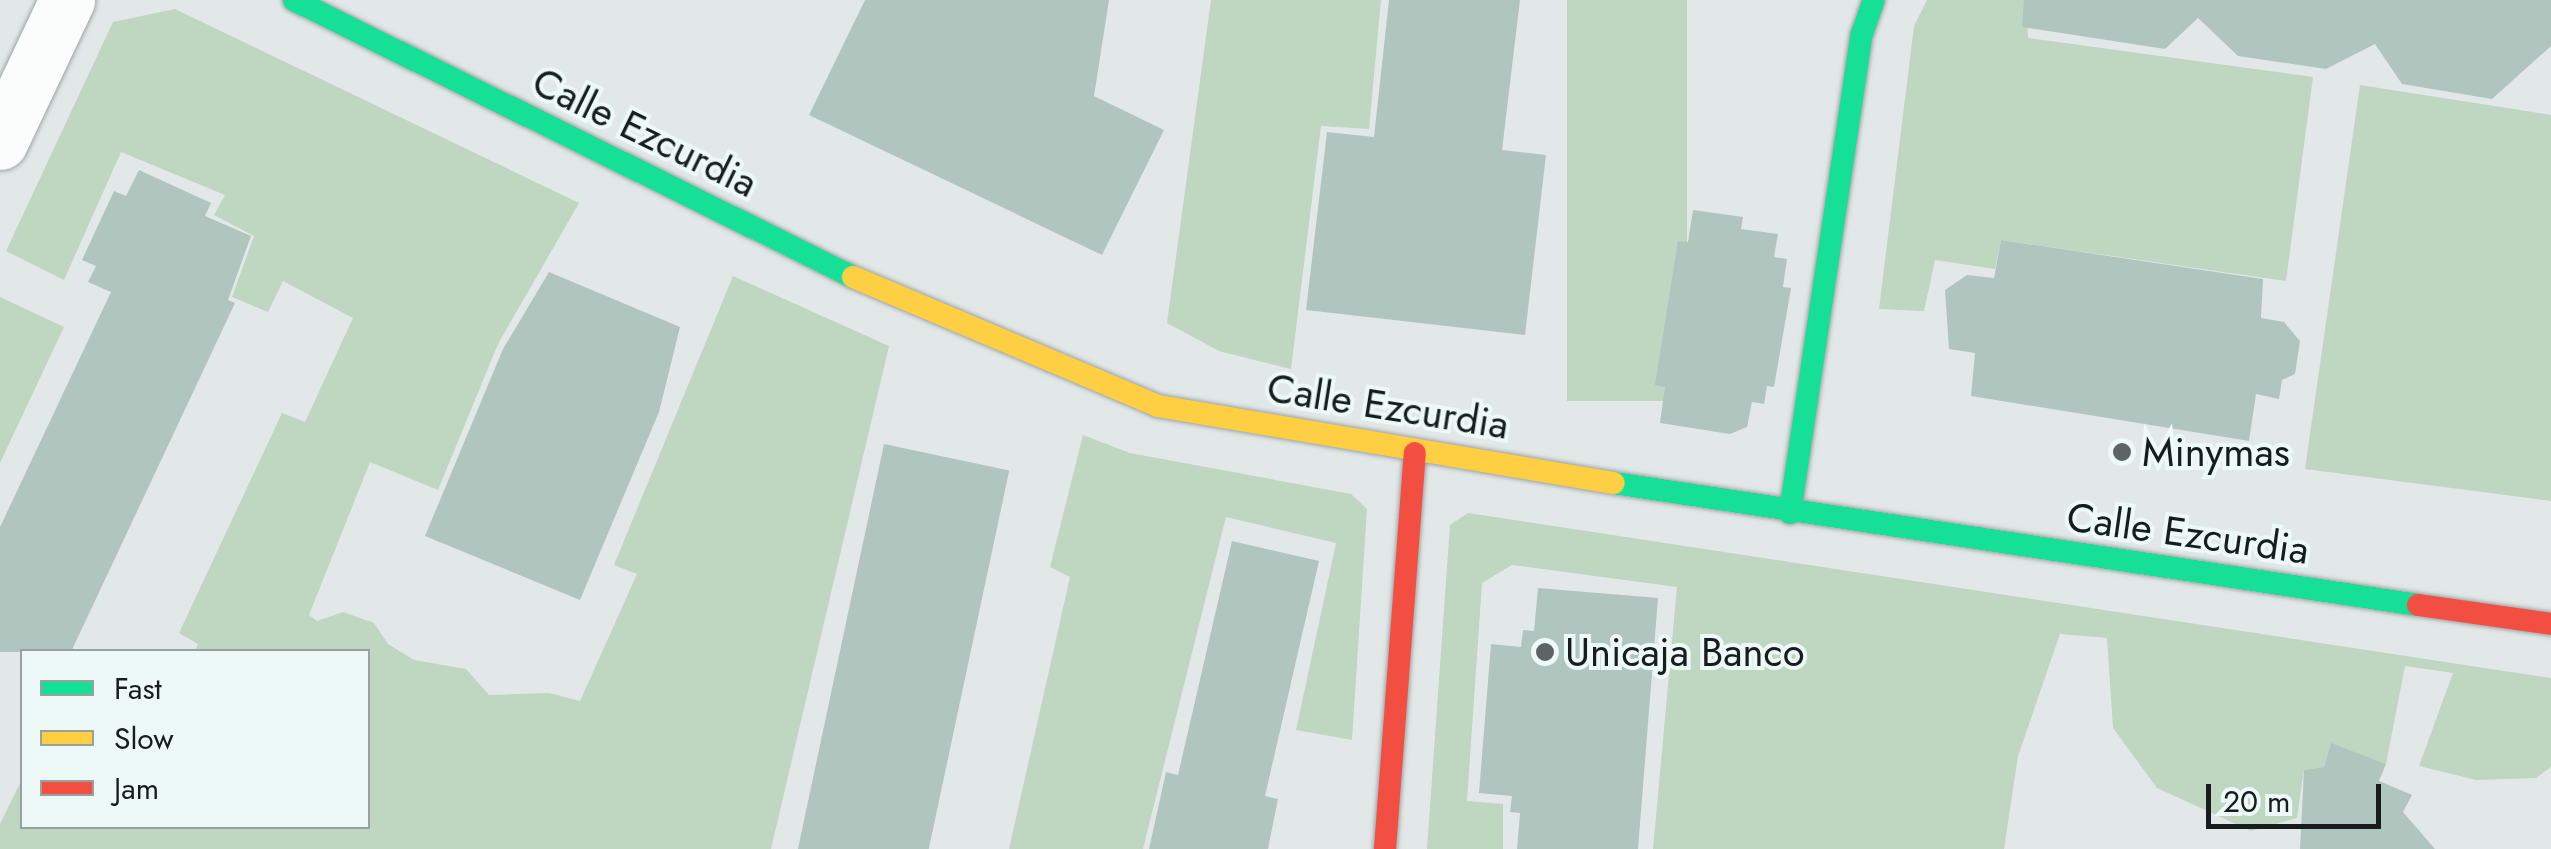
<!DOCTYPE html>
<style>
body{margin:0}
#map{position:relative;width:2551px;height:849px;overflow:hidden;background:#e2e8e8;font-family:Jost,sans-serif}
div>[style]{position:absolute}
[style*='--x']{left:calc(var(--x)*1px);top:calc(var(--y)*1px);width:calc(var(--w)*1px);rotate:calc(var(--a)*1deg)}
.green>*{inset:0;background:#bfd6c1;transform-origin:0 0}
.building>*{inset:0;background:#b0c5be;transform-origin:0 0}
.roads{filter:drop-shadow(0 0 2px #9fa4a4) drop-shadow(0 0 2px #9fa4a4)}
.street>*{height:55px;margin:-27.5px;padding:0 27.5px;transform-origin:27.5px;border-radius:27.5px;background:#fbfcfc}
.fast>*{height:22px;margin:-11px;padding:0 11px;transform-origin:11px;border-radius:11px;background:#16e098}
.slow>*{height:22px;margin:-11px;padding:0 11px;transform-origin:11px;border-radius:11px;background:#ffcf43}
.jam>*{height:22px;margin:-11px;padding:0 11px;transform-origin:11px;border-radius:11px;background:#f24e42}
.dots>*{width:28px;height:28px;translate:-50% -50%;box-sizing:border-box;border:5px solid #ecf9f7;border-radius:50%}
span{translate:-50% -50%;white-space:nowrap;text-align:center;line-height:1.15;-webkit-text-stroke:8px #ecf9f7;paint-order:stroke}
.street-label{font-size:40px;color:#171c1c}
.poi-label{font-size:40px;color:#171c1c}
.left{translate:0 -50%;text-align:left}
.legend{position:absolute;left:20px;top:649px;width:350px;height:180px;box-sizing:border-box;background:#ecf9f7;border:2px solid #97a19f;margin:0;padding:12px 18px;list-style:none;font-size:30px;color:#171c1c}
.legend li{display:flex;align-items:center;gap:20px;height:50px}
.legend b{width:50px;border:2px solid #97a19f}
.scale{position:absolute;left:2206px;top:784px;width:175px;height:45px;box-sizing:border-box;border:5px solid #171c1c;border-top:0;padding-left:12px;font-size:30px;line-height:35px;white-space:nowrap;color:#171c1c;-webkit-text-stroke:8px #ecf9f7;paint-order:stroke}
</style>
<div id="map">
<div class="green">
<i style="clip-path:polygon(1211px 0,1381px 0,1369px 129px,1321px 126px,1291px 369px,1219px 351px,1167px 323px)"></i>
<i style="left:1567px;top:0;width:120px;height:401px"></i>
<i style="clip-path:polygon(1927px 0,2027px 0,2028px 38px,2313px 77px,2286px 281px,2001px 240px,1995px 269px,1935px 260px,1924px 311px,1879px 309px,1914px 26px)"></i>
<i style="clip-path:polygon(175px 9px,579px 203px,498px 344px,438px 490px,370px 462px,309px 615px,317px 621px,343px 612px,374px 623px,388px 644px,414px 660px,466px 669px,489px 695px,549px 693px,580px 701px,637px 574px,614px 565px,733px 276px,889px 346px,771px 849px,0 849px,0 824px,22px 779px,22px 826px,368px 826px,368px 652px,195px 651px,198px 644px,179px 633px,282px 413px,305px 422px,353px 318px,283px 281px,268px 312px,232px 297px,254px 236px,214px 215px,225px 195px,121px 152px,64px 280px,6px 251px,113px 22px)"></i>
<i style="clip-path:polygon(2360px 85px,2551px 115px,2551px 501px,2305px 469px)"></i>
<i style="clip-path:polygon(0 297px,64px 327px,0 463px)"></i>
<i style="clip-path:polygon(1083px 435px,1130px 453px,1351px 494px,1367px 509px,1352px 740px,1296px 730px,1336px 543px,1226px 517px,1143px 849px,1009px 849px,1070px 577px,1050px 567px)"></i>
<i style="clip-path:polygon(1468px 513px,2551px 678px,2551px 767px,2536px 778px,2476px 780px,2419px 766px,2453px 673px,2405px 666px,2386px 764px,2331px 744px,2324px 767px,2304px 770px,2297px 818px,2251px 831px,2157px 788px,2113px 728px,2107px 638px,2060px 634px,2018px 756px,2004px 849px,1653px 849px,1677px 587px,1512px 565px,1482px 583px,1467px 801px,1503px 804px,1503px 849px,1427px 849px,1450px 525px)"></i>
</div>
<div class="building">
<i style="clip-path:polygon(865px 0,1109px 0,1094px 96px,1164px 130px,1102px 255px,809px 115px)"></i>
<i style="clip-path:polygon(1389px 0,1520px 0,1502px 150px,1546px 155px,1525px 335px,1306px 310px,1327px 132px,1374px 137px)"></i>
<i style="clip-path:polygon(2024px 0,2551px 0,2551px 46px,2492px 99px,2402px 84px,2375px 44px,2326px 69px,2238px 56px,2198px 18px,2165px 49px,2022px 27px)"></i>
<i style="clip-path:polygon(139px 170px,211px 203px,205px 216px,251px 236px,228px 300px,235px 303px,71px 652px,0 652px,0 527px,111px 292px,88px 282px,96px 266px,82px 260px,114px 191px,126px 196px)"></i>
<i style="clip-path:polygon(1693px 210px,1743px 217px,1741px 229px,1778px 234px,1774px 257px,1787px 259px,1783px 287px,1791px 288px,1774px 387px,1767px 386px,1764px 404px,1752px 402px,1747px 427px,1730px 434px,1660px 423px,1665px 387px,1655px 385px,1678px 241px,1688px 242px)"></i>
<i style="clip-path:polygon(2001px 240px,2263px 279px,2261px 318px,2284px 322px,2300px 341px,2295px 374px,2282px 380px,2279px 399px,2256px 394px,2249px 441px,1971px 396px,1975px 353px,1949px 349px,1945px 290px,1967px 275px,1994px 278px)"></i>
<i style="clip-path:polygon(549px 272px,680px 327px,659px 412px,580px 600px,425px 536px,503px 349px)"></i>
<i style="left:884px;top:444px;width:128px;height:415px;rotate:12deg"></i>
<i style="clip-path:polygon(1232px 541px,1319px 561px,1265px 796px,1278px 799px,1268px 849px,1149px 849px,1166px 772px,1178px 775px)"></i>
<i style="clip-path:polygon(1538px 588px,1658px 598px,1638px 849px,1517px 849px,1520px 813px,1510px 812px,1512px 796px,1479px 793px,1491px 644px,1521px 647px,1523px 630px,1534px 631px)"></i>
<i style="clip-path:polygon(2331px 743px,2386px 764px,2379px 781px,2412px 795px,2403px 812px,2435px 849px,2300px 849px,2304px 770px,2324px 767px)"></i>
</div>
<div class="roads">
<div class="street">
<i style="--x:0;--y:142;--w:157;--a:-64.7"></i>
</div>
<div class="fast">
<i style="--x:294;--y:0;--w:624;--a:26.36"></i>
<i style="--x:1614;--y:483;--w:813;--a:8.63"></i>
<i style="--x:1790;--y:513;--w:484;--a:-81.5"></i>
<i style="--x:1862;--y:34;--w:36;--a:-71"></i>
</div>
<div class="slow">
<i style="--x:853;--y:277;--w:331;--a:22.9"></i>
<i style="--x:1158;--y:406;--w:462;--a:9.6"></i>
</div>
<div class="jam">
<i style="--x:2418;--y:605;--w:134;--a:8.1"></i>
<i style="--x:1385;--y:849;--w:397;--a:-85.7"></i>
</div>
</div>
<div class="dots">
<i style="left:2122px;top:452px;background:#5e6363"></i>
<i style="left:1545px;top:652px;background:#5e6363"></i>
</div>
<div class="street-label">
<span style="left:645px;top:132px;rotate:26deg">Calle Ezcurdia</span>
<span style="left:1388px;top:406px;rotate:9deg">Calle Ezcurdia</span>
<span style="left:2188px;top:533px;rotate:8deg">Calle Ezcurdia</span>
</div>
<div class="poi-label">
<span class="left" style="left:2142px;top:452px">Minymas</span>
<span class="left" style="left:1565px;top:652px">Unicaja Banco</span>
</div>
<ul class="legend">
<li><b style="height:12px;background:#16e098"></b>Fast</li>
<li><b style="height:12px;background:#ffcf43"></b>Slow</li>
<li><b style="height:12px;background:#f24e42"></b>Jam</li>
</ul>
<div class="scale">20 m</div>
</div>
